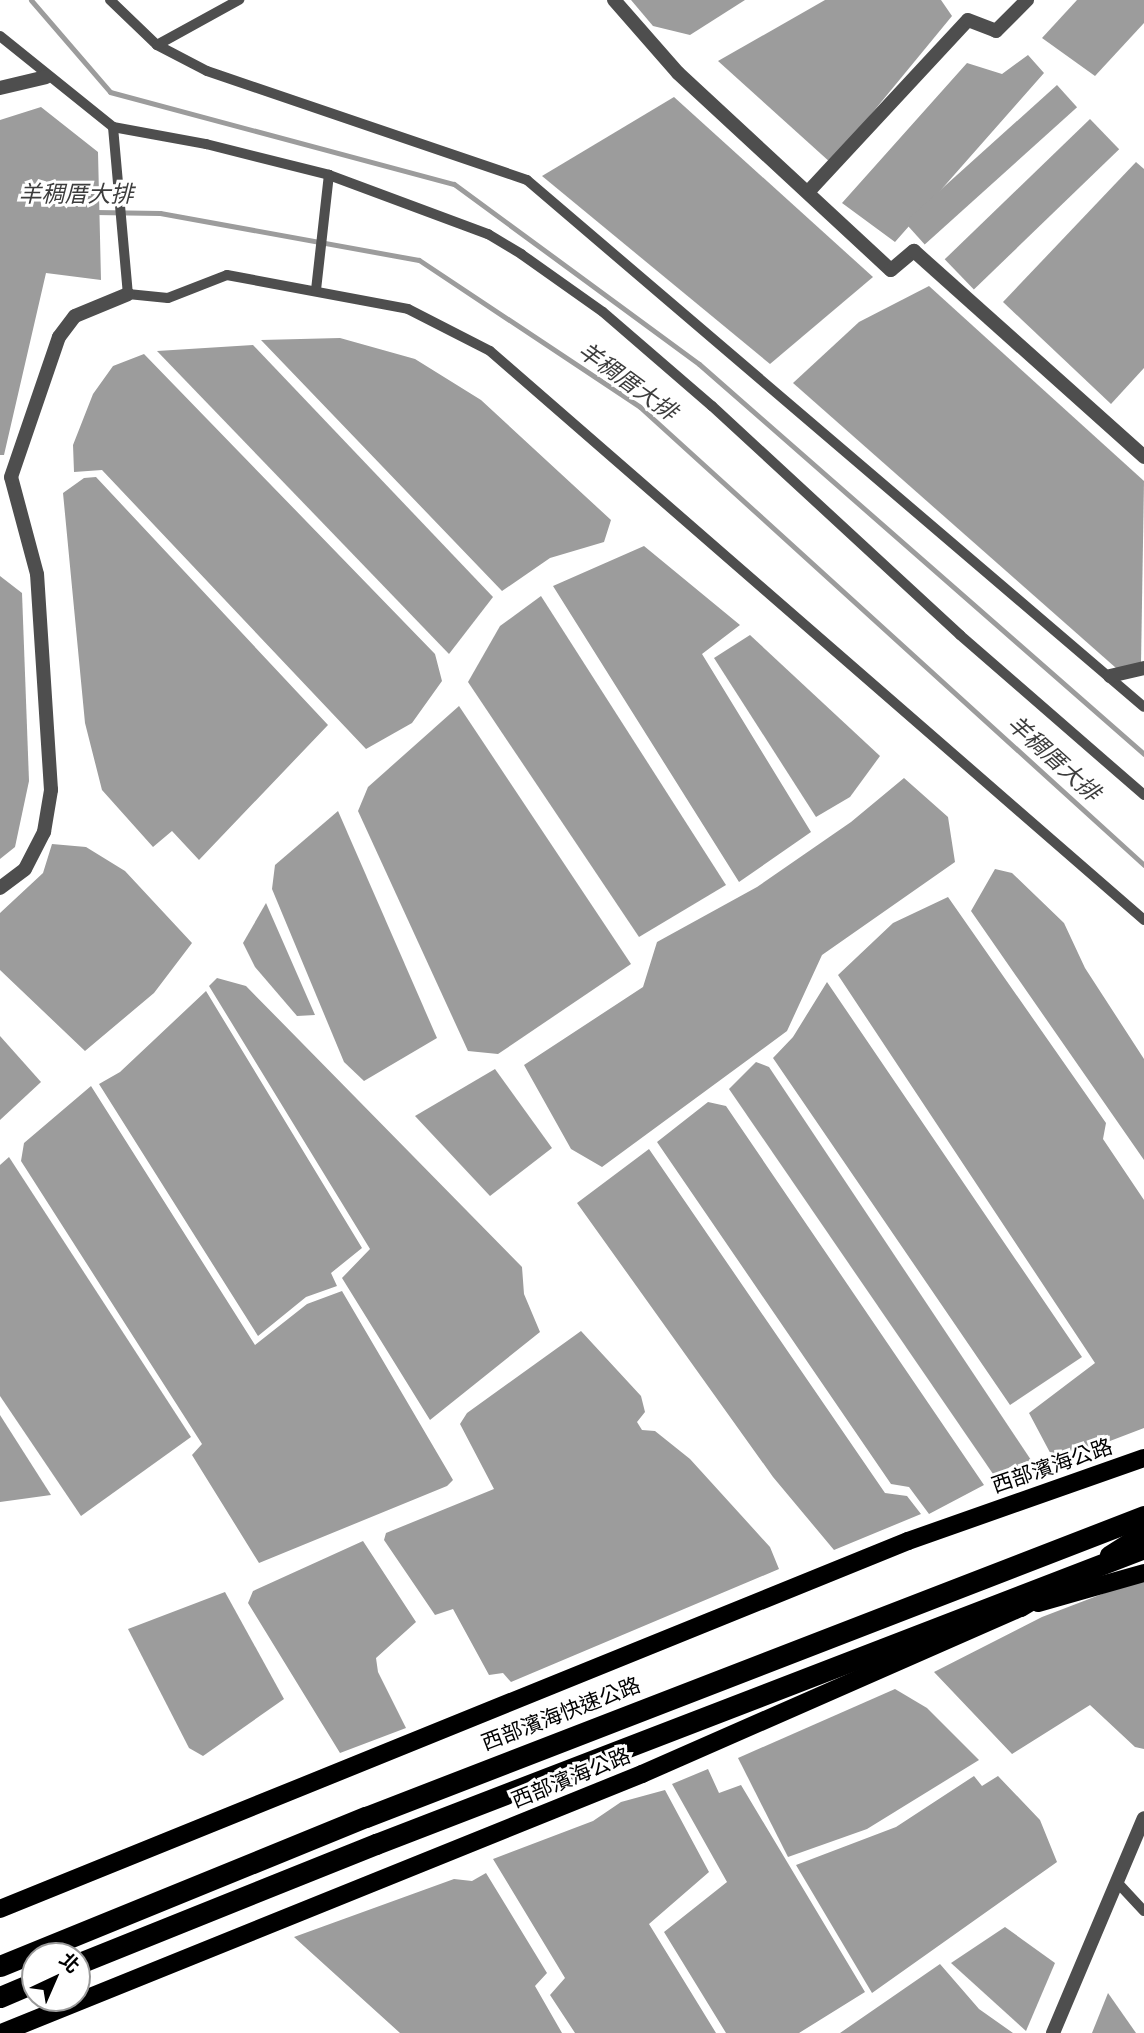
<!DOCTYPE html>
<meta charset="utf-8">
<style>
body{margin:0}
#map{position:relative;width:1144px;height:2033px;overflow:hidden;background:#fff;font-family:"Roboto Condensed","Noto Sans TC",sans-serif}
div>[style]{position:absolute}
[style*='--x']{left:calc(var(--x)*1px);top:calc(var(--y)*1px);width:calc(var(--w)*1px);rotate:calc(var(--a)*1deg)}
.water>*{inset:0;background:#9c9c9c;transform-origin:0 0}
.stream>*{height:5px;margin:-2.5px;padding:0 2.5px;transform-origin:2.5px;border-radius:2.5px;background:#9c9c9c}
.lane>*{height:10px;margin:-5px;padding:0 5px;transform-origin:5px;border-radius:5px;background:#4e4e4e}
.street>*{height:14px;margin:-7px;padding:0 7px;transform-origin:7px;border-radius:7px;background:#4e4e4e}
.primary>*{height:18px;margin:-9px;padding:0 9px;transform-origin:9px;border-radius:9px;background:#000}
.highway>*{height:21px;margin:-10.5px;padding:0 10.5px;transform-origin:10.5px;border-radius:10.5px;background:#000}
span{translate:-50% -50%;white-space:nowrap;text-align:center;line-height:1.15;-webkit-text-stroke:6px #fff;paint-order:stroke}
.street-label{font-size:21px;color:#000}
.water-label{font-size:23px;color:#3d3d3d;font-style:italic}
.north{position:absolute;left:21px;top:1942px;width:70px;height:70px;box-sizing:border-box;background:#fff;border:2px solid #999;border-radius:50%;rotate:44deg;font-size:19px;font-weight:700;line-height:28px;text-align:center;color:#000}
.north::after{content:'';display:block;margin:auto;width:24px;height:32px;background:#000;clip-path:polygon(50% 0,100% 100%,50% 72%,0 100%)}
</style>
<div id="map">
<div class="water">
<i style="clip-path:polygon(631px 0,745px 0,690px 35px,653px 26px)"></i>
<i style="clip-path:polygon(825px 0,941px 0,952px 16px,831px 163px,718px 61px)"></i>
<i style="clip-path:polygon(1077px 0,1144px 0,1144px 23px,1095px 76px,1042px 38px)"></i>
<i style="clip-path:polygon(1028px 55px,1044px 73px,895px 242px,842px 203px,967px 63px,1002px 74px)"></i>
<i style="left:1057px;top:85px;width:30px;height:205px;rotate:48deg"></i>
<i style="clip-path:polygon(674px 97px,873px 277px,770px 364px,542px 176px)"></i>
<i style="clip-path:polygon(41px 107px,98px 152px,101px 280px,46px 273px,4px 455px,0 455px,0 120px)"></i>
<i style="left:1090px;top:119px;width:42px;height:202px;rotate:46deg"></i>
<i style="clip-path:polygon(1136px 162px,1144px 169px,1144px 368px,1111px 404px,1003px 302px)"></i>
<i style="clip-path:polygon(929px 286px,1144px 481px,1141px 664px,1116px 668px,793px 383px,859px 322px)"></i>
<i style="clip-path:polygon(340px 338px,415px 359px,481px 400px,611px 520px,604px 542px,550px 558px,502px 591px,261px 340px)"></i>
<i style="clip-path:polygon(253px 345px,493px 597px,449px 654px,157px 351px)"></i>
<i style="clip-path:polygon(144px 354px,435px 654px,442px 681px,412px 723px,366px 749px,102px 470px,74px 472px,73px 445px,93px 394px,113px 366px)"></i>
<i style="clip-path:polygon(96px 477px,328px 725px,199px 860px,172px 831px,153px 847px,102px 790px,85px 723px,63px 493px,84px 478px)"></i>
<i style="clip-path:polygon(644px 546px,740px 625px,702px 654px,811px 832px,739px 882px,553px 586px)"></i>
<i style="clip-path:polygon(0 576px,22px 593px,29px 781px,15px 847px,0 859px)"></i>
<i style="clip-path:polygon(541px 596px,726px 885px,639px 937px,468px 682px,500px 626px)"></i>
<i style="clip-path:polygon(750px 635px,880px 756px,850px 797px,816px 817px,714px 658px)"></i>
<i style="clip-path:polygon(459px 706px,631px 964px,498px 1054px,468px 1051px,358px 811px,368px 787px)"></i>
<i style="clip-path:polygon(904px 778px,948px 817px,955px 862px,822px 955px,787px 1031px,602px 1167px,571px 1149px,524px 1065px,643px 987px,657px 942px,757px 887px,851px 822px)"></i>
<i style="clip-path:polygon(338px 811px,437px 1038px,364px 1081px,344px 1062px,272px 889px,275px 865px)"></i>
<i style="clip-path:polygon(52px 844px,86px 847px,125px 871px,192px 943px,154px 993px,85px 1051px,0 970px,0 913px,43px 873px)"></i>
<i style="clip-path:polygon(995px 869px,1012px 873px,1064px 923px,1085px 968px,1144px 1059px,1144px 1160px,971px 911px)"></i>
<i style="clip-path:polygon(948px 897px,1106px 1123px,1103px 1139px,1144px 1200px,1144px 1428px,1055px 1462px,1029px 1413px,1095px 1363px,838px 975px,893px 923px)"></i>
<i style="clip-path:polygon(266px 903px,315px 1015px,297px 1016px,255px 967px,243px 943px)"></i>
<i style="clip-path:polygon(217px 978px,246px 986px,522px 1267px,524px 1294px,540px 1332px,430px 1420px,342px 1278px,370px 1249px,209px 986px)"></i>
<i style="clip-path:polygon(827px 982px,1082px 1357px,1010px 1405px,773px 1058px,793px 1037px)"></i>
<i style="clip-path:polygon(206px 991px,362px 1248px,331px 1273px,337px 1286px,306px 1297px,258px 1336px,99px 1084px,120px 1072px)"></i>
<i style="clip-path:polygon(0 1036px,41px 1082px,0 1120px)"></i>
<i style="clip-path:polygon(756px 1062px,769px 1067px,1039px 1472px,1002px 1487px,729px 1089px)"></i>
<i style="clip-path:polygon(495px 1069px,552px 1148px,490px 1196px,415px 1116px)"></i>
<i style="clip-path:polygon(91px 1086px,255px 1345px,307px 1304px,342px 1291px,453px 1480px,447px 1486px,259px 1563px,192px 1455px,202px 1444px,21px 1161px,24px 1143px)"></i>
<i style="clip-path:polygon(708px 1102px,726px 1106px,984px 1485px,929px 1514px,909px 1487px,891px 1484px,657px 1142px)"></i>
<i style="clip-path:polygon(649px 1149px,885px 1493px,907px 1496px,921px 1514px,834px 1550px,773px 1477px,577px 1203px)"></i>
<i style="clip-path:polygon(9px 1157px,191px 1437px,81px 1516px,0 1396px,0 1165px)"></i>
<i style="clip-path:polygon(581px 1331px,641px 1396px,645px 1412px,637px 1422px,642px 1430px,655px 1431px,690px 1459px,770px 1547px,779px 1569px,511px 1682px,503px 1673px,489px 1675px,453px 1609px,435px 1615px,384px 1540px,386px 1533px,494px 1489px,460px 1424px,467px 1413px)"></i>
<i style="clip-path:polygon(0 1415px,51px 1495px,0 1502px)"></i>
<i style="clip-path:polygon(363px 1541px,416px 1622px,376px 1658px,378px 1672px,406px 1728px,340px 1753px,248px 1603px,253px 1591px)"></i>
<i style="clip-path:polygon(1144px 1578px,1144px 1749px,1135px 1747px,1090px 1705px,1012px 1754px,934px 1672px,1042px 1617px)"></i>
<i style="clip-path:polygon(225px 1592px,284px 1699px,203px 1756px,189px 1748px,128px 1629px)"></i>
<i style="clip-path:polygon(895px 1689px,927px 1708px,979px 1760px,867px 1829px,788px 1857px,738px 1758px)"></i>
<i style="clip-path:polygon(708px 1769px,719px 1793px,741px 1785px,865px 1992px,799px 2033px,726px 2033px,664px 1932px,727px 1882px,672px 1784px)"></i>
<i style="clip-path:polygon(974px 1776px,982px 1786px,998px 1776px,1040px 1820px,1057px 1862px,872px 1993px,796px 1865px,896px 1827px)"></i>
<i style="clip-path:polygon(665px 1790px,709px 1872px,649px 1924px,716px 2033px,575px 2033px,550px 1995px,565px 1978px,493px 1859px,593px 1821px,621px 1802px)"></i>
<i style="clip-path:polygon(486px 1873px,547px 1973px,535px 1986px,562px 2033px,400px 2033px,294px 1937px,454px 1879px,472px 1881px)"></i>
<i style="clip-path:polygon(1005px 1927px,1055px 1963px,1026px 2031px,951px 1963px)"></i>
<i style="clip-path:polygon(940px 1964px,979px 2009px,1013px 2033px,840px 2033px)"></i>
<i style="clip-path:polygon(1108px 1993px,1136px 2033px,1092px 2033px)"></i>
</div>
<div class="stream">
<i style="--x:31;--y:0;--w:121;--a:49.3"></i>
<i style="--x:110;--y:92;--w:356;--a:15"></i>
<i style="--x:454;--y:184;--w:304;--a:36.3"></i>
<i style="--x:699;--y:364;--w:592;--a:41.23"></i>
<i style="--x:95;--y:212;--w:65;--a:0.9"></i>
<i style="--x:160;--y:213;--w:263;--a:10.3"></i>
<i style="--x:419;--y:260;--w:265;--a:33.6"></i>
<i style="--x:640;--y:407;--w:681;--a:42.26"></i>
</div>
<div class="lane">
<i style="--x:110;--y:0;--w:65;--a:43.8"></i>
<i style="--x:157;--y:45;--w:56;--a:27.5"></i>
<i style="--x:207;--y:71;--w:338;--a:18.8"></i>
<i style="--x:527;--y:180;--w:811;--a:40.5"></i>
<i style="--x:0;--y:36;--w:145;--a:38.8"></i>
<i style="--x:113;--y:127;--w:95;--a:10.4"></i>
<i style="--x:206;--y:144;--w:127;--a:14.1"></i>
<i style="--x:329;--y:175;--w:170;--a:20.4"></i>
<i style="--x:488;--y:234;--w:39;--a:31"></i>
<i style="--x:521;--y:254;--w:100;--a:35.3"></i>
<i style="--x:603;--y:312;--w:144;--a:40.8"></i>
<i style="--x:712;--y:406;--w:338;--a:42.7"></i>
<i style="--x:960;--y:635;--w:244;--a:41"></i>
<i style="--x:157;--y:45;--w:94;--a:-28.8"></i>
<i style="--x:113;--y:127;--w:168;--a:84.9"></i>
<i style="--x:128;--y:294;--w:40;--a:5.7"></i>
<i style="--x:168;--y:298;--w:63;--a:-21.3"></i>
<i style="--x:227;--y:275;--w:184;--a:10.6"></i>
<i style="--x:408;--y:309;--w:92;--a:27.1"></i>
<i style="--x:490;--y:351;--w:867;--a:41.02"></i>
<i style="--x:316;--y:290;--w:116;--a:-83.6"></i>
<i style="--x:1116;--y:1881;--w:41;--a:47"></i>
</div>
<div class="street">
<i style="--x:614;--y:0;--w:97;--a:48.8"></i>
<i style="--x:678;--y:73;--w:290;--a:42.8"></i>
<i style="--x:891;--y:270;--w:30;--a:-40"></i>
<i style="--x:914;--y:251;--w:309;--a:41.8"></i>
<i style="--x:0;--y:88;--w:47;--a:-13.4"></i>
<i style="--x:809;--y:191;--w:233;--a:-47.1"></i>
<i style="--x:968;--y:20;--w:30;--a:21"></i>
<i style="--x:996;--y:31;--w:44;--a:-45"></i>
<i style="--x:1110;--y:676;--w:35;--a:-13"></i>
<i style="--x:0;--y:888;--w:31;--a:-37"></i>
<i style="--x:25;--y:869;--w:42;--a:-62.8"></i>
<i style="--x:44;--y:832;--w:43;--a:-80.5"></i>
<i style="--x:51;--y:790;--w:216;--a:-93.7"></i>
<i style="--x:37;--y:574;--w:100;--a:-105"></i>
<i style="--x:11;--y:477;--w:148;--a:-71.1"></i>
<i style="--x:59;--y:337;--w:26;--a:-53"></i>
<i style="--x:75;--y:316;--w:57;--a:-22.5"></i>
<i style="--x:1053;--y:2033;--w:233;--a:-67.1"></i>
</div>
<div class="primary">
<i style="--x:1109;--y:1555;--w:41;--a:-32.2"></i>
<i style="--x:1038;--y:1603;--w:110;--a:-15.8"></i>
<i style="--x:0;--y:1909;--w:980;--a:-22.06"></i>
<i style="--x:908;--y:1541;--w:250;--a:-19.4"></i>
<i style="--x:1;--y:2033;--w:691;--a:-22"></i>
<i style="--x:642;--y:1774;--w:414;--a:-23.7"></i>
<i style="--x:1021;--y:1608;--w:33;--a:-31"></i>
</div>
<div class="highway">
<i style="--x:77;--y:1964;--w:322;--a:-21.9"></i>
<i style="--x:376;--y:1844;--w:823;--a:-21.08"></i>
<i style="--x:0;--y:1966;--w:395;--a:-22.2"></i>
<i style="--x:366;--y:1817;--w:834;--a:-21.15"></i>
<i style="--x:0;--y:1997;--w:38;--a:-23"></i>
</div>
<div class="street-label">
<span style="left:1052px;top:1466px;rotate:-19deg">西部濱海公路</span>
<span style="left:561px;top:1714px;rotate:-21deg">西部濱海快速公路</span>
<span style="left:571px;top:1778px;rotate:-22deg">西部濱海公路</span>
</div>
<div class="water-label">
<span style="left:76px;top:195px">羊稠厝大排</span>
<span style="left:627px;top:382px;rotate:36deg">羊稠厝大排</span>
<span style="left:1053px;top:759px;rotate:42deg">羊稠厝大排</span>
</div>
<div class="north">北</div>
</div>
